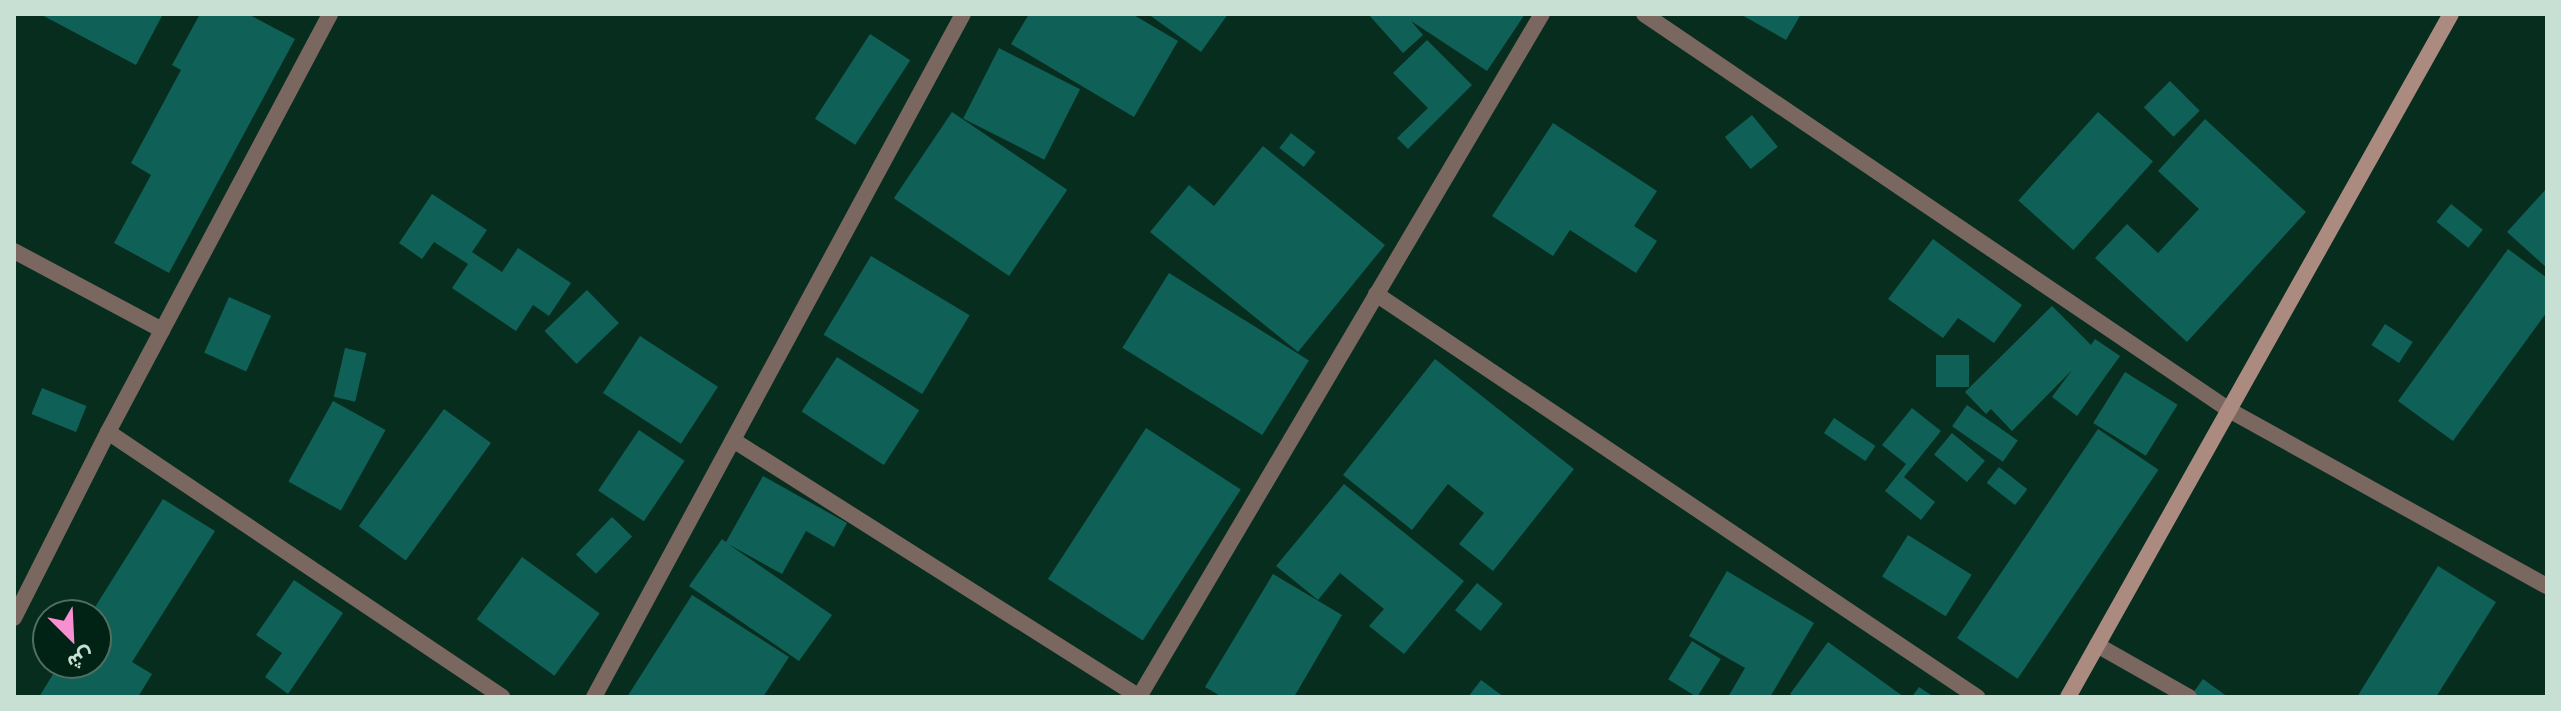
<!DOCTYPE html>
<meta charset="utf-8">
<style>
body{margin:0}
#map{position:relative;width:2561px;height:711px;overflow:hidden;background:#072d1e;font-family:Poppins,Vazirmatn,sans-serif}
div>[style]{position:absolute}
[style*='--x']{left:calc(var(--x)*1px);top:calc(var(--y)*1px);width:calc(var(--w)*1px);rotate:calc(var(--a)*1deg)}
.building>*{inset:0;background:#0f6158;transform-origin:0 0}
.street>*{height:16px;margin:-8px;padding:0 8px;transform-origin:8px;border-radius:8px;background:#7a675f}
.secondary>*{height:16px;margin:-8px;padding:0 8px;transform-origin:8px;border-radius:8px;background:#ab8b7f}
span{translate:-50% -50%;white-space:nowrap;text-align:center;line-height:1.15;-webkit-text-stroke:8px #002315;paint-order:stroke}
.frame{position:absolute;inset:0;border:16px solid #c8e0d3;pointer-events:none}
.north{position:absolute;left:32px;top:599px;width:80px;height:80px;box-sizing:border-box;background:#002315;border:2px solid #506f61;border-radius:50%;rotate:156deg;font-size:22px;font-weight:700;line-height:32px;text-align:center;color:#c8e0d3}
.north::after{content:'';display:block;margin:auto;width:28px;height:36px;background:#f690d0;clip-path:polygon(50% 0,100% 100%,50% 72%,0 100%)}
</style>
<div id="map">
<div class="building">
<i style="clip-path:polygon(40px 14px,163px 14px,136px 65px)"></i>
<i style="clip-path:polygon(200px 14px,248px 14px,295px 39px,169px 273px,114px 243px,151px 175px,131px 163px,181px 70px,172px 65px)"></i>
<i style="clip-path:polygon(1029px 14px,1132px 14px,1178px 41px,1134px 117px,1011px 44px)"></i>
<i style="clip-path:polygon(1148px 14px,1228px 14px,1201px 52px)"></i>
<i style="clip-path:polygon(1368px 14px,1525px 14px,1487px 71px,1411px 21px,1423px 35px,1403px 53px)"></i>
<i style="clip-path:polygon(1740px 14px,1801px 14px,1786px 40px)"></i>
<i style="left:870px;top:34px;width:48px;height:101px;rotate:33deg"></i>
<i style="clip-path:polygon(1427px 40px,1472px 85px,1408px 149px,1397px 138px,1428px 108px,1393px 73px)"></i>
<i style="left:999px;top:48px;width:91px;height:79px;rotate:27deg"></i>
<i style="left:2170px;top:81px;width:42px;height:37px;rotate:45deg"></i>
<i style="left:952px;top:112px;width:139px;height:104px;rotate:34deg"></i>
<i style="left:2098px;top:112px;width:74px;height:119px;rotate:42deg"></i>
<i style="left:1752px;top:115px;width:41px;height:35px;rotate:51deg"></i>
<i style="clip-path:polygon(2205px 119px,2306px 212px,2187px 342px,2095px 258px,2127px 224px,2158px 253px,2199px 209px,2158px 171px)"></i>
<i style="clip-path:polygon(1553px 123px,1657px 191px,1634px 226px,1657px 241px,1636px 273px,1570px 230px,1553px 256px,1492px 216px)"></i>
<i style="left:1291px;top:133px;width:31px;height:19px;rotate:38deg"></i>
<i style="clip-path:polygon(1263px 146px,1385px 245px,1298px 352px,1150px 232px,1189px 185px,1214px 206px)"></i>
<i style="clip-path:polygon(2547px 188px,2547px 268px,2507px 232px)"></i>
<i style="clip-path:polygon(432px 194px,487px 230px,472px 252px,502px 272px,518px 248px,571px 283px,549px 316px,533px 305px,516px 331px,452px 288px,468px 264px,434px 242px,422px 259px,399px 243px)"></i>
<i style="left:2451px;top:204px;width:41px;height:23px;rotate:39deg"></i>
<i style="clip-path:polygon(1933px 239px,2022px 305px,1994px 343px,1958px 318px,1943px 338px,1888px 299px)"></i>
<i style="clip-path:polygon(2508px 249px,2547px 278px,2547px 312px,2453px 441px,2398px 401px)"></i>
<i style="left:871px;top:256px;width:115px;height:92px;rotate:31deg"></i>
<i style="left:1169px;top:273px;width:165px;height:88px;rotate:32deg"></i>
<i style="left:587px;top:290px;width:46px;height:59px;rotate:46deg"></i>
<i style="left:229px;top:297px;width:46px;height:61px;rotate:24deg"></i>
<i style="clip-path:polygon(2052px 306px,2091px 345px,2095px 339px,2120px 356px,2077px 416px,2052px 397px,2072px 370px,2012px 431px,1991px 409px,1986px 414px,1965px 392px)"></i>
<i style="left:2385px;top:324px;width:33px;height:25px;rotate:33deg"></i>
<i style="left:640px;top:336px;width:93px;height:68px;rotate:33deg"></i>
<i style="left:345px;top:348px;width:22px;height:50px;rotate:13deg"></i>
<i style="left:1936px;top:355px;width:33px;height:32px"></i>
<i style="left:837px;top:357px;width:98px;height:65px;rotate:33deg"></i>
<i style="clip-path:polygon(1435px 359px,1574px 469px,1493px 571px,1459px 544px,1484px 513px,1448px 484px,1412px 530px,1343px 475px)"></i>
<i style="left:2125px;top:372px;width:62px;height:60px;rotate:32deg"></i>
<i style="left:42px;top:388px;width:48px;height:28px;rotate:22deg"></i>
<i style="left:333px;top:401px;width:60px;height:92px;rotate:29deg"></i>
<i style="left:1967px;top:405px;width:62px;height:26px;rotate:35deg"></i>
<i style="clip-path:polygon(1912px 408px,1941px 431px,1904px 477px,1935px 502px,1921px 520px,1885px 491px,1906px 464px,1882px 445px)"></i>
<i style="left:444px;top:409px;width:58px;height:145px;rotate:36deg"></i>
<i style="left:1834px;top:418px;width:50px;height:18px;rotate:34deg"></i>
<i style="left:1146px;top:428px;width:113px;height:180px;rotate:33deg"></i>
<i style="left:2098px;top:429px;width:73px;height:252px;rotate:34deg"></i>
<i style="left:639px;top:430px;width:55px;height:73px;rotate:34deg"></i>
<i style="left:1952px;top:433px;width:43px;height:28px;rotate:40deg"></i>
<i style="left:1999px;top:467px;width:36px;height:20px;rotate:38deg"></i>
<i style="clip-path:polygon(763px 476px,847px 523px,834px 547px,806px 531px,782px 574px,728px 544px,832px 615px,799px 661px,689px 586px,722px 539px,726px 542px)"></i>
<i style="clip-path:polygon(1344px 484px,1464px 581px,1404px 654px,1369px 626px,1384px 609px,1340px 573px,1318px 600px,1276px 566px)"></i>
<i style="clip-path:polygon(163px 499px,215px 531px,132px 662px,152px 674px,138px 697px,39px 697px,60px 663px,96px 663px,96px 615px,90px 615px)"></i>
<i style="left:612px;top:517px;width:28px;height:52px;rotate:44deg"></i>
<i style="left:1908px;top:535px;width:75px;height:49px;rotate:32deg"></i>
<i style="left:522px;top:557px;width:96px;height:77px;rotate:36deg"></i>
<i style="clip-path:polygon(2438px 566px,2496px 602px,2436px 697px,2357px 697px)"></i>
<i style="clip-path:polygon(1727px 571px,1814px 623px,1770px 697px,1728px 697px,1745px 668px,1689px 636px)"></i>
<i style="clip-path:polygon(1273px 574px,1342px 615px,1294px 697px,1222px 697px,1205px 687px)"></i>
<i style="clip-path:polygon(294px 580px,343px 613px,288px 694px,265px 677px,282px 653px,256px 635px)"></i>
<i style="left:1477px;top:583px;width:33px;height:35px;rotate:39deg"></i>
<i style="clip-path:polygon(692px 595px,789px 657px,763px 697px,627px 697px)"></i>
<i style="left:1692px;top:641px;width:34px;height:45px;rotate:32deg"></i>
<i style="clip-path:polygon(1828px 642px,1904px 697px,1794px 697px,1790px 694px)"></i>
<i style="clip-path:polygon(2203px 679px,2228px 697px,2190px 697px)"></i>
<i style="clip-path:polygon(1481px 680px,1504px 697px,1468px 697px)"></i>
<i style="clip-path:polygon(1919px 687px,1934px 697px,1912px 697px)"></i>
</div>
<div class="street">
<i style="--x:1644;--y:14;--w:706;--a:34.09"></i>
<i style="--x:2229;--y:410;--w:363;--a:29"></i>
<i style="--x:14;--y:251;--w:168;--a:28.1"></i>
<i style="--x:1376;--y:294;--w:724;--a:33.84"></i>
<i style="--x:108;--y:432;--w:475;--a:33.9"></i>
<i style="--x:733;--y:440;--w:481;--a:32.3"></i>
<i style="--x:14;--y:618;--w:208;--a:-63.2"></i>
<i style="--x:108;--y:432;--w:473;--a:-62"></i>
<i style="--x:2097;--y:645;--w:106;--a:29.5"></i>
<i style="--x:594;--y:697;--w:776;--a:-61.62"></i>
<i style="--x:1139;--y:697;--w:793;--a:-59.46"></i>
</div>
<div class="secondary">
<i style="--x:2068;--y:697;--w:783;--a:-60.72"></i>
</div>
<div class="frame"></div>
<div class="north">ش</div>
</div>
